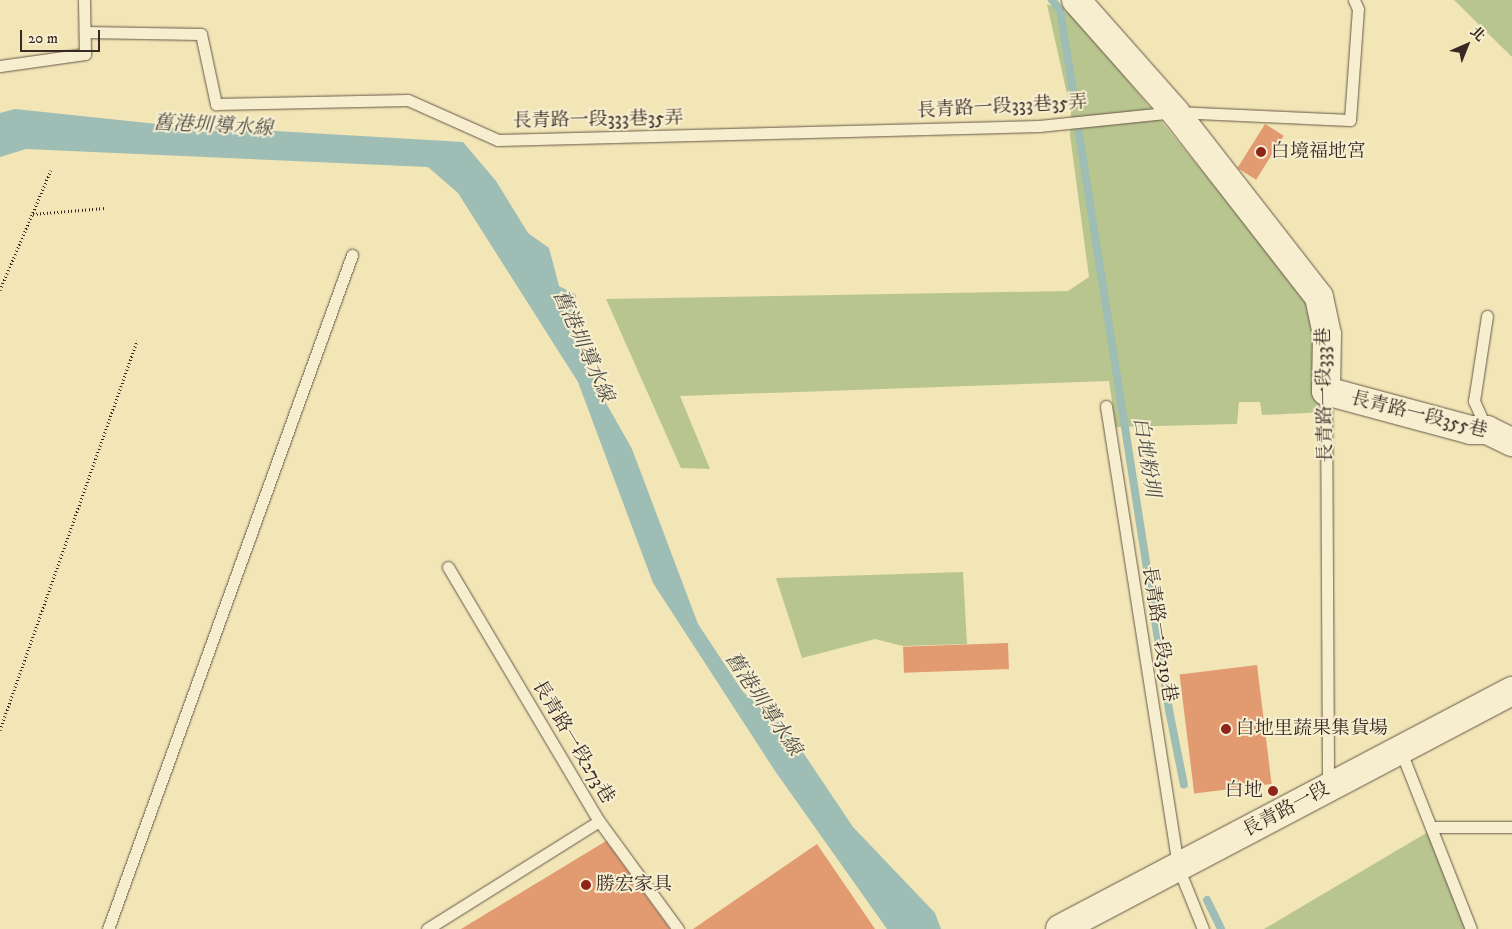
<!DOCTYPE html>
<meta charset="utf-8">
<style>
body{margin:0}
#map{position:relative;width:1512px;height:929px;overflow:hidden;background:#f2e5b6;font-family:"IM FELL DW Pica","Noto Serif TC",serif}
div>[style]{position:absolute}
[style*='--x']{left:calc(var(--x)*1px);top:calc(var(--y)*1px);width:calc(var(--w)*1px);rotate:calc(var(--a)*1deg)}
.green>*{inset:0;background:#b9c58f}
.water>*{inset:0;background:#9dbdb5}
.stream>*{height:8px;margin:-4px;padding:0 4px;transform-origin:4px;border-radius:4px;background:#9dbdb5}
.building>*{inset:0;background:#e29a71;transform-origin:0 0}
.path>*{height:3px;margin-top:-1.5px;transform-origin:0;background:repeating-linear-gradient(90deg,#372923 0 1px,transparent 0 3.5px)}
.roads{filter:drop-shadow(0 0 1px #665848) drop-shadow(0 0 1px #665848)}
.lane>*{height:11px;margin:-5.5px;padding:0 5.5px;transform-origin:5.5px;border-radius:5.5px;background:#f7eed0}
.secondary>*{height:28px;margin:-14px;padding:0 14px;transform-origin:14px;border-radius:14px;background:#f7eed0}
.dots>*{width:14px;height:14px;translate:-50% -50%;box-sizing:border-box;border:2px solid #f7eed0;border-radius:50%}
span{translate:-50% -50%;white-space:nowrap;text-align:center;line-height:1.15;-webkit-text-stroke:4px #f7eed0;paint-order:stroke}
.street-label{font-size:19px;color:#372923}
.poi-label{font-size:19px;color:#372923}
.left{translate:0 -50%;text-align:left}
.right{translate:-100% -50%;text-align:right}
.water-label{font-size:20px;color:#504e48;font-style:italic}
.north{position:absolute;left:1442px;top:20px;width:50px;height:50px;-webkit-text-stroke:4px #f7eed0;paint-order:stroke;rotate:44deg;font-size:14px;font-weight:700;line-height:20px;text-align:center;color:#372923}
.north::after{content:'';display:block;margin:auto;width:18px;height:22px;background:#372923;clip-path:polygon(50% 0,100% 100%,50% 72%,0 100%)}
.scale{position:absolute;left:20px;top:30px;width:80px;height:22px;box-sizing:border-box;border:2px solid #372923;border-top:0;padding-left:6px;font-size:15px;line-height:18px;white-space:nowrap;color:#372923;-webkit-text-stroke:4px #f7eed0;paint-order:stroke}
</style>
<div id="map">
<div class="green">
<i style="clip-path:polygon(1454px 0,1512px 0,1512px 57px)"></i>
<i style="clip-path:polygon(1047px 4px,1074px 15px,1322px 317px,1327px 412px,1262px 415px,1260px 402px,1239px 402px,1237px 424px,1116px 427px,1109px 381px,680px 396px,710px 469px,681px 468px,606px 299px,1068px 291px,1089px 277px,1070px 135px,1071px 112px)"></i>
<i style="clip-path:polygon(963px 572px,967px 644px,903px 646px,875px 639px,802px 658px,776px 578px)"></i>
<i style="clip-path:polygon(1433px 829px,1472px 929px,1264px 929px)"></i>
</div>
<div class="water">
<i style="clip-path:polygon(15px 109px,157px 124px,463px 142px,496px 181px,528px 233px,549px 248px,559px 286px,576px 295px,577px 334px,597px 387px,632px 449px,698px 624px,743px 692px,786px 727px,853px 827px,935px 913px,941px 929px,887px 929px,775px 771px,653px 583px,578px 382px,458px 193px,428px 167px,26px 149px,0 157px,0 113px)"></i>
</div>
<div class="stream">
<i style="--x:1052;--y:0;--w:13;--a:51"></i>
<i style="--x:1060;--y:10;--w:81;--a:80.8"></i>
<i style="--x:1079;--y:133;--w:584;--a:81.13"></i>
<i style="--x:1169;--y:710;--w:76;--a:78.7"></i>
<i style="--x:1207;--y:900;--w:32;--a:64"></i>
</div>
<div class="building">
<i style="left:1265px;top:124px;width:22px;height:52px;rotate:32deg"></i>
<i style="left:1008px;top:643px;width:26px;height:105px;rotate:88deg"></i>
<i style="left:1257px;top:665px;width:120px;height:78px;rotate:83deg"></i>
<i style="clip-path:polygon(606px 841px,670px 929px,461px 929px)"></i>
<i style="clip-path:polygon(817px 844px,875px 929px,693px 929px)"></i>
</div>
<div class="path">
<i style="--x:33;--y:214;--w:72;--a:-4.8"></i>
<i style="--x:0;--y:290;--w:130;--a:-67"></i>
<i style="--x:0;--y:730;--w:413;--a:-70.6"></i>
</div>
<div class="roads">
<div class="lane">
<i style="--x:85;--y:32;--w:116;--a:1"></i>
<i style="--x:201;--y:34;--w:72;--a:77.9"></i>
<i style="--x:216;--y:104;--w:192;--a:-1.2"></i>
<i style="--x:408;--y:100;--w:98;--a:24"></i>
<i style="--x:498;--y:140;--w:541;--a:-1.48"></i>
<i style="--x:1039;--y:126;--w:137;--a:-5.9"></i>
<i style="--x:1175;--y:112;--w:175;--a:2.6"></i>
<i style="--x:1350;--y:120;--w:111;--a:-85.9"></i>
<i style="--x:1358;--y:9;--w:10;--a:-114"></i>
<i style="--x:0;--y:66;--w:86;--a:-8"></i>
<i style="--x:85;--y:54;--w:54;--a:-91.1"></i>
<i style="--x:1326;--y:391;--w:395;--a:89.7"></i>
<i style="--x:1106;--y:406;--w:467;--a:81.1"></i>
<i style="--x:1178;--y:867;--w:67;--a:68"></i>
<i style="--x:1486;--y:428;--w:30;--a:-114"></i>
<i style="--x:1474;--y:401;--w:86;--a:-81.3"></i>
<i style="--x:448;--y:567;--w:295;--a:59.3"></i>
<i style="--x:599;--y:821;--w:134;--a:53.8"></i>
<i style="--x:1400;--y:749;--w:193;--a:68.5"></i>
<i style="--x:1433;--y:827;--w:79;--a:0"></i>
<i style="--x:108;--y:929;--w:717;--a:-70.1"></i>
<i style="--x:427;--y:929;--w:203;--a:-32.1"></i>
</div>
<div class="secondary">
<i style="--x:1076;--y:0;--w:149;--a:48.5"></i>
<i style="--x:1175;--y:112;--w:234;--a:52.1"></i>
<i style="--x:1319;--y:297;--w:38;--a:78"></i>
<i style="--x:1327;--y:334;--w:57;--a:91"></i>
<i style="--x:1326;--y:391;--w:150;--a:15.1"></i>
<i style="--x:1471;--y:430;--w:16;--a:0"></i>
<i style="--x:1487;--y:430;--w:28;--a:26"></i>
<i style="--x:1060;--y:929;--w:511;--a:-27.77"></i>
</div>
</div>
<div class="dots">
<i style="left:1261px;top:152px;background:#8f2418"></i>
<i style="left:1226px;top:729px;background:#8f2418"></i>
<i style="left:1273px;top:791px;background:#8f2418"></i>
<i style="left:586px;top:885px;background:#8f2418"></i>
</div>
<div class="street-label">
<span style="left:1002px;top:107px;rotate:-3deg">長青路一段333巷35弄</span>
<span style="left:598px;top:120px;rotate:-1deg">長青路一段333巷35弄</span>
<span style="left:1325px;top:395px;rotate:-91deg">長青路一段333巷</span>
<span style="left:1419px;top:415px;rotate:14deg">長青路一段355巷</span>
<span style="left:1159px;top:634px;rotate:81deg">長青路一段319巷</span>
<span style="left:573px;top:742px;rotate:59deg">長青路一段273巷</span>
<span style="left:1286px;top:810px;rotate:-28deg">長青路一段</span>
</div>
<div class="poi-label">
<span class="left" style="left:1271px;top:152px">白境福地宮</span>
<span class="left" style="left:1236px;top:729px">白地里蔬果集貨場</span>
<span class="right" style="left:1263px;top:791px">白地</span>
<span class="left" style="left:596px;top:885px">勝宏家具</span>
</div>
<div class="water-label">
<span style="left:213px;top:126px;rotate:3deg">舊港圳導水線</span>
<span style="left:583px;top:346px;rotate:66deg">舊港圳導水線</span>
<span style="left:1146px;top:457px;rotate:81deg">白地粉圳</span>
<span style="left:763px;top:704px;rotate:56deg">舊港圳導水線</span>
</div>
<div class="north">北</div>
<div class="scale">20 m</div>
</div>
